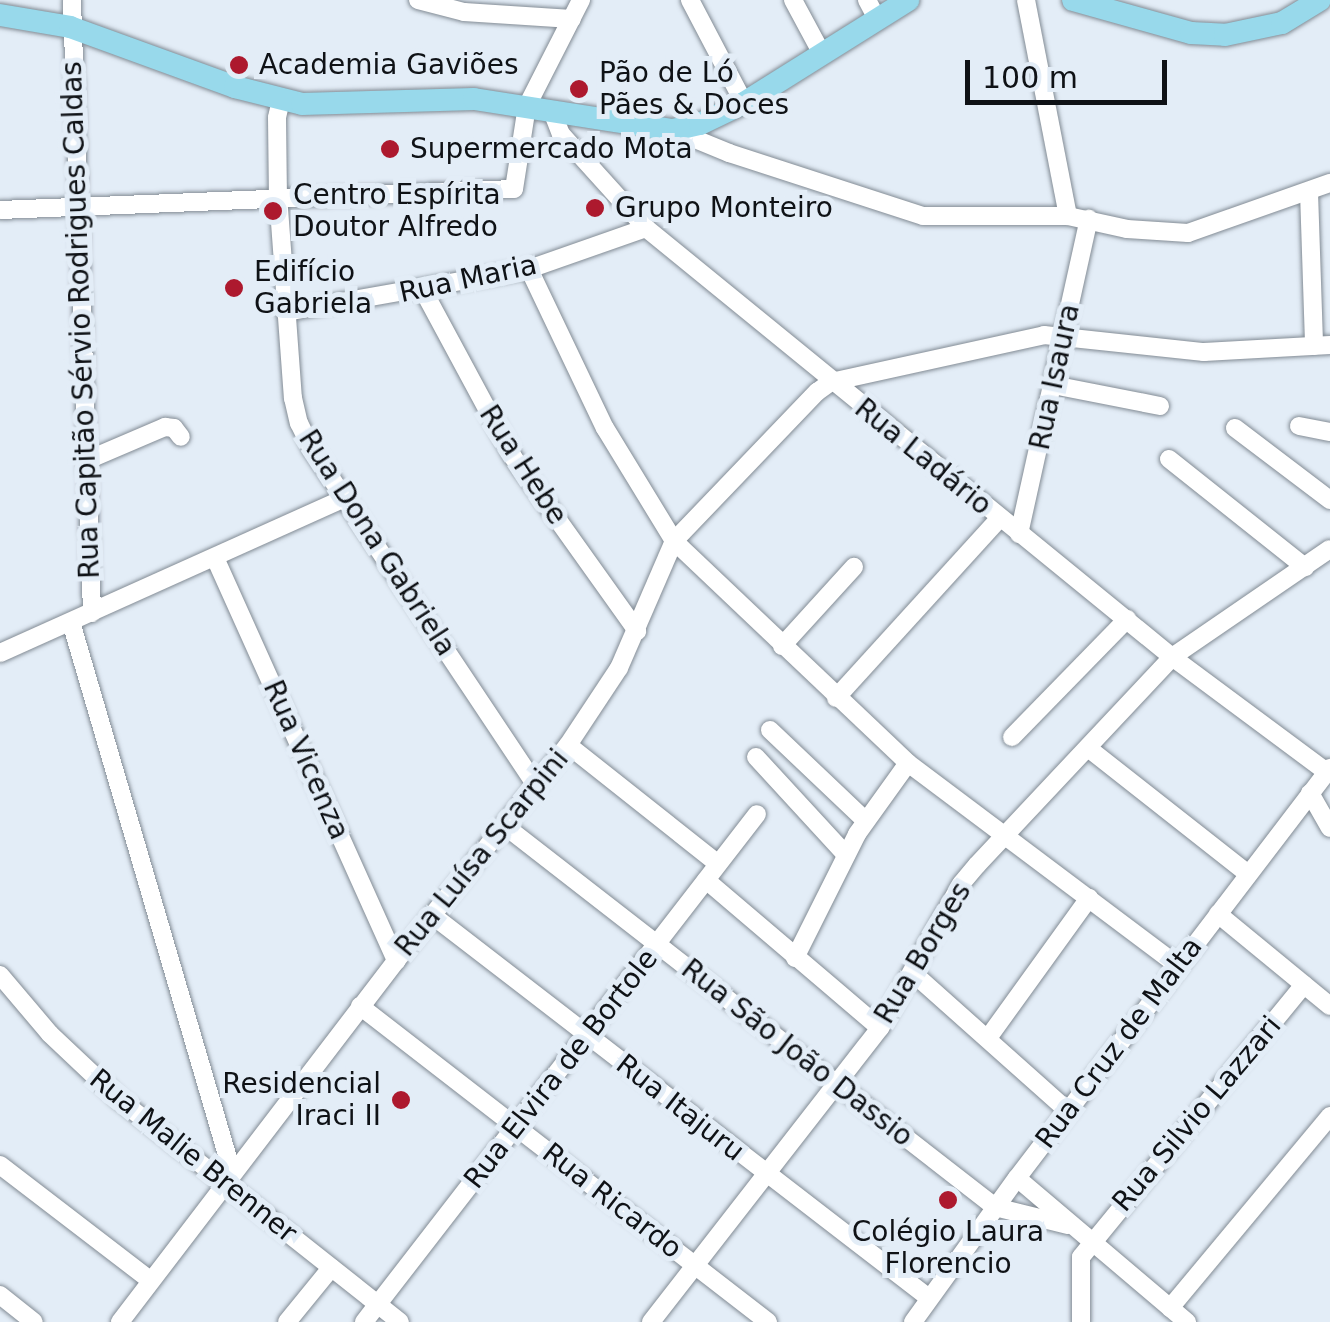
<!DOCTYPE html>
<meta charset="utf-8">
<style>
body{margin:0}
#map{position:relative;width:1330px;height:1322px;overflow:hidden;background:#e3edf7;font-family:"DejaVu Sans",sans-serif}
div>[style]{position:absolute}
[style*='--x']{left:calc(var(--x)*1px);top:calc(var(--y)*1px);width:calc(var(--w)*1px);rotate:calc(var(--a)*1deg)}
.roads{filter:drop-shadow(0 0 2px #828b94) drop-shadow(0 0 2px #828b94)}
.minor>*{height:18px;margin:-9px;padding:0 9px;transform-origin:9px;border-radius:9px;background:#fff}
.major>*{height:22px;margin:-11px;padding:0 11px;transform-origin:11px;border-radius:11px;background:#98d9eb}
.dots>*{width:28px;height:28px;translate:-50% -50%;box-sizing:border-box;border:5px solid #e3edf7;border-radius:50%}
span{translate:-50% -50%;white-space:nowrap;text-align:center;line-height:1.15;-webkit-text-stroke:10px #e3edf7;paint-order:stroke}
.poi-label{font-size:28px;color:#0f1216}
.left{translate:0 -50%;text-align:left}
.right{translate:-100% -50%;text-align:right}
.street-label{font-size:28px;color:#0f1216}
.scale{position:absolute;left:965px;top:60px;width:202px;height:45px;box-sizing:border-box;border:5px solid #0f1216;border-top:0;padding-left:12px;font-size:30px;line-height:35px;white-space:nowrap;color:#0f1216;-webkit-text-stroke:8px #e3edf7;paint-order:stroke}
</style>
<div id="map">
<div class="roads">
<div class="minor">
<i style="--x:72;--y:0;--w:613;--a:88.13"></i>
<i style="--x:418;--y:0;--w:48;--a:14.6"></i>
<i style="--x:464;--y:12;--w:108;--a:3.7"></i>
<i style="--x:690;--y:0;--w:116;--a:62.3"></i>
<i style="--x:793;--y:0;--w:59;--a:61.7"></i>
<i style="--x:867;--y:0;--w:21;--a:62"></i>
<i style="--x:1026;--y:0;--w:220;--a:79"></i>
<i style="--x:281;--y:100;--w:18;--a:103"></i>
<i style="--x:277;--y:118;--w:77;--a:89.3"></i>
<i style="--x:278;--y:195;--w:204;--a:85.8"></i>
<i style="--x:293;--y:398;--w:26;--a:77"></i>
<i style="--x:299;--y:423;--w:28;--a:64"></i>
<i style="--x:311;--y:448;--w:405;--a:56.3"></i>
<i style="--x:552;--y:111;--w:25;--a:69"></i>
<i style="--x:561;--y:134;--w:127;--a:47.9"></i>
<i style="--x:646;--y:228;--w:679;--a:39.2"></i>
<i style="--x:1172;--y:657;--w:193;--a:36.6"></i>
<i style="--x:673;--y:130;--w:61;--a:22.3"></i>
<i style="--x:729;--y:153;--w:204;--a:18"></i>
<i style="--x:923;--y:216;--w:145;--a:0"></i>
<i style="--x:1068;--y:216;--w:60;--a:12.4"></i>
<i style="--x:1127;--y:229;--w:61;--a:3.8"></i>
<i style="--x:1188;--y:233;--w:151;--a:-19.4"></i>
<i style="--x:1309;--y:192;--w:154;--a:88.1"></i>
<i style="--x:0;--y:210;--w:514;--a:-2.34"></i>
<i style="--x:514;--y:189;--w:84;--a:-81.1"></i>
<i style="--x:527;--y:106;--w:119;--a:-63"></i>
<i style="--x:529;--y:269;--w:176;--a:64.5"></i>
<i style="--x:605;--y:428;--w:132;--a:58.6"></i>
<i style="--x:674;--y:541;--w:323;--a:43.5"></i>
<i style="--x:908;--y:763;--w:338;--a:36.9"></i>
<i style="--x:423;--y:290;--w:190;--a:61.7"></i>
<i style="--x:513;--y:457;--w:214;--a:54.5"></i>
<i style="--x:285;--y:312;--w:248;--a:-10"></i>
<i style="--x:529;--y:269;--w:124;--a:-19.3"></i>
<i style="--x:1053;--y:385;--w:109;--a:11.1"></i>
<i style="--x:1299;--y:426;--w:32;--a:11"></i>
<i style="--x:1235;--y:428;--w:119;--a:37.2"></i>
<i style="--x:90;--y:459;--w:82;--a:-23.1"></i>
<i style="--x:165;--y:427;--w:9;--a:6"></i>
<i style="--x:174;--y:428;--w:11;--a:52"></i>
<i style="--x:1169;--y:459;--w:174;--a:38.5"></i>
<i style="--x:1019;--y:534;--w:323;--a:-77.5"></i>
<i style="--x:216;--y:560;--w:440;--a:65.8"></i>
<i style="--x:71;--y:622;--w:573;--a:73.68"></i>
<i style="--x:782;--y:646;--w:107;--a:-47.7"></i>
<i style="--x:0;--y:653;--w:378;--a:-24.2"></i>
<i style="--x:836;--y:698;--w:242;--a:-47.7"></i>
<i style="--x:770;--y:730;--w:131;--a:43.5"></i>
<i style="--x:1012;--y:737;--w:165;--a:-45.7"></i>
<i style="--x:568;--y:745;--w:191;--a:38.4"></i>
<i style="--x:1088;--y:748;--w:204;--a:38.2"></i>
<i style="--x:756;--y:757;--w:133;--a:47.4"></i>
<i style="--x:1310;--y:793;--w:40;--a:60.3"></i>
<i style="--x:505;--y:826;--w:621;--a:37.87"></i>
<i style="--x:995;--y:1207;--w:75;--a:13.9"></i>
<i style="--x:706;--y:880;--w:228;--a:40.4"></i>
<i style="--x:1218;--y:914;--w:145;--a:39.4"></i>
<i style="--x:432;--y:915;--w:627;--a:37.62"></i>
<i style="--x:795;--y:958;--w:139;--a:-63.4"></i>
<i style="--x:857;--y:834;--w:87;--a:-54.3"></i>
<i style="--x:913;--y:973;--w:208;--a:41.7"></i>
<i style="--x:0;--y:975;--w:77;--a:49.7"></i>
<i style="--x:50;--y:1034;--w:96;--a:43.3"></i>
<i style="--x:120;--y:1100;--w:357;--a:38.4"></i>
<i style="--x:360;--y:1006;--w:516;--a:37.76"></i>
<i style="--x:988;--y:1038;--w:173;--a:-54.2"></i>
<i style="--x:0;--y:1165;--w:190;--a:37.5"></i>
<i style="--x:1017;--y:1178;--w:223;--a:40.3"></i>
<i style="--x:0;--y:1295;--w:43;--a:38.5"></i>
<i style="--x:1170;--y:1308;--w:250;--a:-50.2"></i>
<i style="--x:120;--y:1322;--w:454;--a:-52.6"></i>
<i style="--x:396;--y:961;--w:276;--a:-51.5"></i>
<i style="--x:568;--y:745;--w:92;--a:-56.5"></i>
<i style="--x:619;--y:668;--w:138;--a:-66.6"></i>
<i style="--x:674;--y:541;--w:207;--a:-46.2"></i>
<i style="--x:817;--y:392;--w:17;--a:-36"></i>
<i style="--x:831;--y:382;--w:218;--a:-12.4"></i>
<i style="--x:1044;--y:335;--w:161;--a:6.1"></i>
<i style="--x:1204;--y:352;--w:126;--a:-3.2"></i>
<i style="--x:287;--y:1322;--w:70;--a:-50.8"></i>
<i style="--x:364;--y:1322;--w:642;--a:-52.27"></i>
<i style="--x:651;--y:1322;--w:373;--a:-52.1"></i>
<i style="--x:880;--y:1028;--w:165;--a:-60.6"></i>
<i style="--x:961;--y:884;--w:25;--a:-50"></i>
<i style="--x:977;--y:865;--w:285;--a:-46.8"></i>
<i style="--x:1172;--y:657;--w:191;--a:-34.4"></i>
<i style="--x:913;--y:1322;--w:178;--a:-54.2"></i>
<i style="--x:1017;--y:1178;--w:516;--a:-52.64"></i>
<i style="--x:1081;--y:1322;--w:65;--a:-90"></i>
<i style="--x:1081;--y:1257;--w:352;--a:-50.7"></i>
</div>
<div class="major">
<i style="--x:1073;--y:0;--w:123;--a:15.6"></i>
<i style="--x:1191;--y:33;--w:34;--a:3"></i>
<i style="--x:1225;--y:35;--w:58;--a:-11.9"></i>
<i style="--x:1282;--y:23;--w:44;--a:-31.2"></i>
<i style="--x:0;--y:15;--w:71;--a:9.7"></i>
<i style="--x:70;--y:27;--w:176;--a:20"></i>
<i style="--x:235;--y:87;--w:69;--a:14.2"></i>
<i style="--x:302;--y:104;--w:172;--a:-1.7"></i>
<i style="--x:474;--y:99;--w:201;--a:8.9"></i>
<i style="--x:673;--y:130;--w:28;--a:-13"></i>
<i style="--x:700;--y:124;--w:49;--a:-25.5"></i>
<i style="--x:744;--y:103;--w:194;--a:-32.1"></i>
</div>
</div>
<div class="dots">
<i style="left:239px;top:65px;background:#ad192e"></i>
<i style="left:579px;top:89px;background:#ad192e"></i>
<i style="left:390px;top:149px;background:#ad192e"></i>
<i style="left:595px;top:208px;background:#ad192e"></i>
<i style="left:273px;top:211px;background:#ad192e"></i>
<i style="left:234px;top:288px;background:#ad192e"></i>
<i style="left:401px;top:1100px;background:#ad192e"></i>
<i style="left:948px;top:1200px;background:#ad192e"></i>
</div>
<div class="poi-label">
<span class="left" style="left:259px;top:65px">Academia Gaviões</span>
<span class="left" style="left:599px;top:89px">Pão de Ló<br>Pães &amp; Doces</span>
<span class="left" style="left:410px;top:149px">Supermercado Mota</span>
<span class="left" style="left:293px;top:211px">Centro Espírita<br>Doutor Alfredo</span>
<span class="left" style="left:615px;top:208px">Grupo Monteiro</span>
<span class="left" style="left:254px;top:288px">Edifício<br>Gabriela</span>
<span class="right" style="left:381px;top:1100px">Residencial<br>Iraci II</span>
<span style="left:948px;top:1248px">Colégio Laura<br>Florencio</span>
</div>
<div class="street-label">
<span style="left:468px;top:279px;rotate:-12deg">Rua Maria</span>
<span style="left:81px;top:320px;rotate:-92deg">Rua Capitão Sérvio Rodrigues Caldas</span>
<span style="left:1055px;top:377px;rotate:-78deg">Rua Isaura</span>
<span style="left:923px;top:457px;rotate:39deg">Rua Ladário</span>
<span style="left:523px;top:465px;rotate:57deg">Rua Hebe</span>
<span style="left:377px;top:543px;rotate:57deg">Rua Dona Gabriela</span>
<span style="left:306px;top:760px;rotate:66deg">Rua Vicenza</span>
<span style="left:482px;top:853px;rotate:-51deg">Rua Luísa Scarpini</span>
<span style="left:923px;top:953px;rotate:-59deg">Rua Borges</span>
<span style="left:1119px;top:1043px;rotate:-53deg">Rua Cruz de Malta</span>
<span style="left:797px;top:1053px;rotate:38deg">Rua São João Dassio</span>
<span style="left:561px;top:1069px;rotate:-52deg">Rua Elvira de Bortole</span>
<span style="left:680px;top:1108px;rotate:38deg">Rua Itajuru</span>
<span style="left:1197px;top:1114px;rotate:-50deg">Rua Silvio Lazzari</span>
<span style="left:193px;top:1156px;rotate:39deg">Rua Malie Brenner</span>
<span style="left:612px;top:1201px;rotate:38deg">Rua Ricardo</span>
</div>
<div class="scale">100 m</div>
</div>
